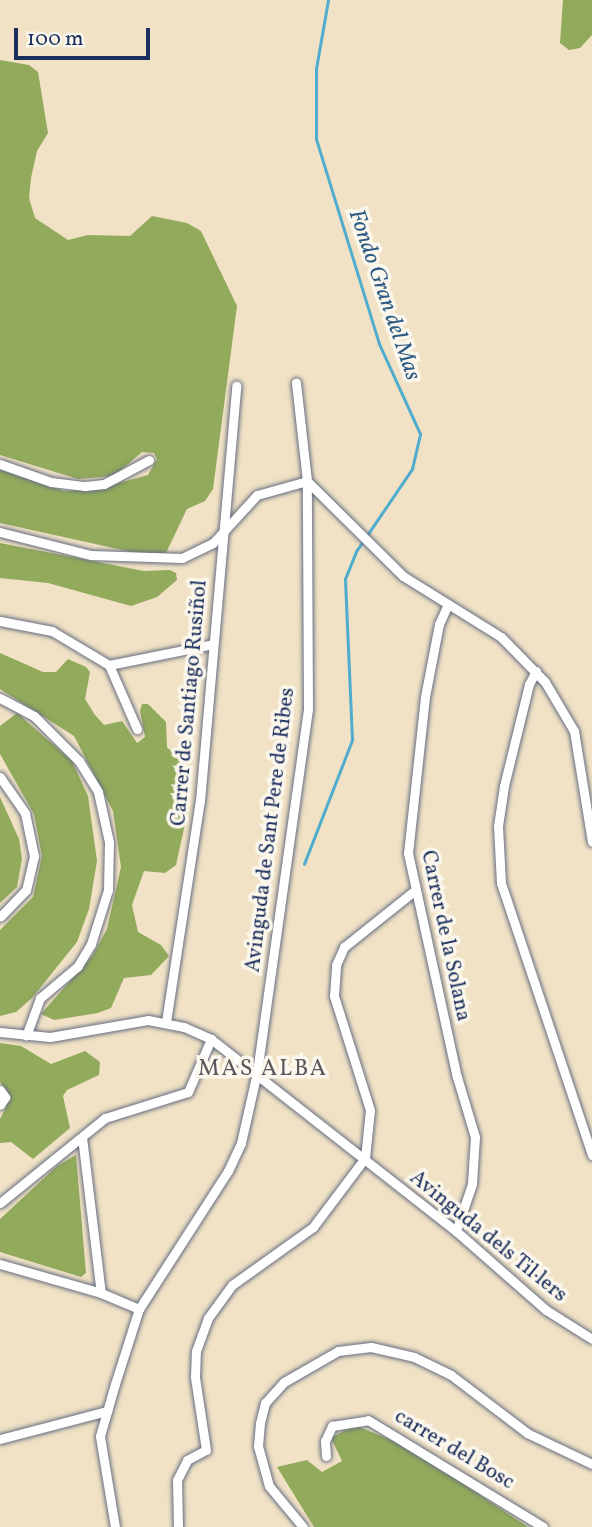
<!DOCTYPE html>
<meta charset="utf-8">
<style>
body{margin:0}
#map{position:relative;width:592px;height:1527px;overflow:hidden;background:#f1e2c5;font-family:Vollkorn,serif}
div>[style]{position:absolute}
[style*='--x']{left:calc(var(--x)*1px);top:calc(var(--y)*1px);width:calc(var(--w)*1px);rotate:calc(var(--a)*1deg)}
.forest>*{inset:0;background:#92aa5b}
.stream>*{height:2.5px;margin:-1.25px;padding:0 1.25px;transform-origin:1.25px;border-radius:1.25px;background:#50adce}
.roads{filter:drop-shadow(0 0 2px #666e82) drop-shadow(0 0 2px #666e82)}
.minor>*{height:9px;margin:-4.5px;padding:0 4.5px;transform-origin:4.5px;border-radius:4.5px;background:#fff}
span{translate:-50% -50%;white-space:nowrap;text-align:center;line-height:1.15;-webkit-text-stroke:7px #fbf7ec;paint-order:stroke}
.street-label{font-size:21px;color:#1b2f5e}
.water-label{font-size:23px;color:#2e5b85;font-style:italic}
.neighbourhood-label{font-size:23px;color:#5b575e;letter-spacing:2px}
.scale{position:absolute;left:14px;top:28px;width:136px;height:32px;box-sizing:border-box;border:4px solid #1b2f5e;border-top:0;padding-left:9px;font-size:21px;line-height:24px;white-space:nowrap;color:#1b2f5e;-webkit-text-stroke:5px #fbf7ec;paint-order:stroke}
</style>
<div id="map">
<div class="forest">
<i style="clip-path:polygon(563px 0,592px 0,592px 35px,580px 48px,569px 50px,560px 43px)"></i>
<i style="clip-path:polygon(0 60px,29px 65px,38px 72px,48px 133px,37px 151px,31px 178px,29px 198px,35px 218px,68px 240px,88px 235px,130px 236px,152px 216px,187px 223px,201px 231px,237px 306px,213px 489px,205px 501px,187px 509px,166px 553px,136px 553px,0 523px,0 469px,64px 491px,97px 489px,148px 475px,157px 459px,154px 453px,142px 452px,114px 476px,78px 479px,0 455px)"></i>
<i style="clip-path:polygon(0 543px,144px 571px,170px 570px,176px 573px,177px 580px,157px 597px,131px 606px,48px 583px,0 578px)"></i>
<i style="clip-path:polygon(0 653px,43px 672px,56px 672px,68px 659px,86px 667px,90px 672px,85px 699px,95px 715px,104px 725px,122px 721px,137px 743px,145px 737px,140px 711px,142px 704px,148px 704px,166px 722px,167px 747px,188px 769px,189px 806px,176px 865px,165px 873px,144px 871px,132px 905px,138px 932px,161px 945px,169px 956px,151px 975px,124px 978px,111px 1008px,98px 1013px,54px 1020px,41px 1014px,93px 955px,107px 929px,121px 867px,113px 811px,74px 736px,0 689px)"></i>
<i style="clip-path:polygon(17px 713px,72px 761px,88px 796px,97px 861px,89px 909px,77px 942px,32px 998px,16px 1012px,0 1016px,0 930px,33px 897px,42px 856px,34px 814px,0 754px,0 726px)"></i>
<i style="clip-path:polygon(0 797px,19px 839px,22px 859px,17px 887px,0 903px)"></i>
<i style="clip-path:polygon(0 1043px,21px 1046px,51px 1064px,85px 1051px,100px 1062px,99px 1075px,67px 1090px,63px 1096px,70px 1128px,33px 1159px,11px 1142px,0 1143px,0 1119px,11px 1097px,0 1082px)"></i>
<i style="clip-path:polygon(76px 1155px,86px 1273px,81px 1277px,0 1252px,0 1219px,57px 1166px)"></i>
<i style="clip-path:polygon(354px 1425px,404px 1445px,528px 1527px,314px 1527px,277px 1467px,307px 1460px,322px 1472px,342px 1461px,331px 1438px)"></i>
</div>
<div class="stream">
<i style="--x:304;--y:864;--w:133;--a:-68.8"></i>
<i style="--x:352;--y:740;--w:161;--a:-92.5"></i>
<i style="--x:345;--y:579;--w:31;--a:-68"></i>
<i style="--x:357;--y:550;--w:98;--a:-55.8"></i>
<i style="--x:412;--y:469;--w:36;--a:-77"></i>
<i style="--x:420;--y:434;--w:99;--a:-114.5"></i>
<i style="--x:379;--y:344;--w:214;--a:-107.1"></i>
<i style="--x:316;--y:139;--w:70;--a:-90"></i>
<i style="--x:316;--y:69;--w:70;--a:-80.1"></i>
</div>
<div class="roads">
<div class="minor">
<i style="--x:0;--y:464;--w:54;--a:19.4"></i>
<i style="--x:51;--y:482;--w:34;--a:7"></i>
<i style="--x:85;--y:486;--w:19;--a:-6"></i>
<i style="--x:104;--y:484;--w:51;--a:-28.1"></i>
<i style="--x:307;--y:481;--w:135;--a:44.7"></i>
<i style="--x:403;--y:576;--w:115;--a:31.9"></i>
<i style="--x:501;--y:637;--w:63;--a:45.6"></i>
<i style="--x:545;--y:682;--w:57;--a:59.4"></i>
<i style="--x:574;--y:731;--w:112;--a:80.8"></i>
<i style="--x:0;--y:532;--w:94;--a:14.2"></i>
<i style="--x:91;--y:555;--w:91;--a:1.9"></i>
<i style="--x:182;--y:558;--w:34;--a:-26"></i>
<i style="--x:213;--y:543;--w:65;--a:-47.5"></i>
<i style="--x:257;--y:495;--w:52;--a:-15.6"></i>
<i style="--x:448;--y:604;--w:22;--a:114"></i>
<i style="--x:439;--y:624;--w:74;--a:100.9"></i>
<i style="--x:425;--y:697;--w:157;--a:96.2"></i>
<i style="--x:408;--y:853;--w:229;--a:77.7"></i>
<i style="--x:457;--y:1077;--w:63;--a:73.3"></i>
<i style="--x:475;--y:1137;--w:47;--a:93.7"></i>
<i style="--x:472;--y:1184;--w:50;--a:108.8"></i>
<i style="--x:0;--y:621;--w:53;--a:10.9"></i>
<i style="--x:52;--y:631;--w:66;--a:30.8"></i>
<i style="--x:109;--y:665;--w:106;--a:-11.4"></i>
<i style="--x:109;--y:665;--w:70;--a:66.4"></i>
<i style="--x:536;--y:671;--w:15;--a:118"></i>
<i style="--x:529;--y:684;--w:105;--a:103.8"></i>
<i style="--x:504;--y:786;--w:40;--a:98.5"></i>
<i style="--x:498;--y:826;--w:57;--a:87"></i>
<i style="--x:501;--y:883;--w:287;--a:71.5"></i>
<i style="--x:0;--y:698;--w:38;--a:28"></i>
<i style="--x:34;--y:716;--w:64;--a:45"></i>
<i style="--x:79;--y:761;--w:36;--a:58"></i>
<i style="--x:98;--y:792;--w:51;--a:77.6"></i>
<i style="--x:109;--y:842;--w:48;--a:91.2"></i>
<i style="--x:108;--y:890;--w:57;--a:107.5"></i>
<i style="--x:91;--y:944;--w:26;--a:121"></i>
<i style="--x:78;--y:966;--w:50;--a:139.9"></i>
<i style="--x:40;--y:998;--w:40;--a:110.2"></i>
<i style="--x:0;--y:777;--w:44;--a:55.2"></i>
<i style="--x:25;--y:813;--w:44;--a:78.2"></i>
<i style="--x:34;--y:856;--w:35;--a:103"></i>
<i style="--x:26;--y:890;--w:37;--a:134"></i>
<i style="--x:166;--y:1022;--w:224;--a:-81.3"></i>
<i style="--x:200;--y:801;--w:417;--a:-85"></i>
<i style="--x:0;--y:1032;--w:50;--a:5.7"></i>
<i style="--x:50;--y:1037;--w:99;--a:-9.8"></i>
<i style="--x:148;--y:1020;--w:37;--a:11"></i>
<i style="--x:184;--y:1027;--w:30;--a:24"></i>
<i style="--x:211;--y:1039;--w:311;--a:38.1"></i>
<i style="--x:456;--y:1231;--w:120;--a:41.3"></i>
<i style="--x:546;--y:1310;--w:54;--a:32.2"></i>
<i style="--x:0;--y:1090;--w:9;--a:54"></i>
<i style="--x:5;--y:1097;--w:9;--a:122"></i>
<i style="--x:82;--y:1137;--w:157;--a:83.1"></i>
<i style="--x:0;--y:1203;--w:135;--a:-39"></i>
<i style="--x:105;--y:1118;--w:87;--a:-17.4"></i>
<i style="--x:188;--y:1092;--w:58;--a:-66.5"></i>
<i style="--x:0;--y:1264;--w:105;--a:16"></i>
<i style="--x:101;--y:1293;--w:41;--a:22.8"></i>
<i style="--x:0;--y:1439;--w:111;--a:-14.7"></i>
<i style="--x:326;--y:1456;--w:15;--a:-94"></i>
<i style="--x:325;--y:1441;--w:17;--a:-65"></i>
<i style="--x:332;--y:1426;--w:36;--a:-9"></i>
<i style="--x:368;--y:1420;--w:205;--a:31.4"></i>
<i style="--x:115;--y:1527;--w:92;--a:-99.4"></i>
<i style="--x:100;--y:1436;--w:54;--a:-73.9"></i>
<i style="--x:115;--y:1384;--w:79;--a:-72.3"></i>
<i style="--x:139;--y:1309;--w:164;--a:-57.2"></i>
<i style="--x:228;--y:1171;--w:31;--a:-65"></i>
<i style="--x:241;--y:1143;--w:73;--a:-77.3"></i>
<i style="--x:257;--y:1072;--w:367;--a:-82"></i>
<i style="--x:308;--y:709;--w:228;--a:-90.3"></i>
<i style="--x:307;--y:481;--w:99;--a:-96.4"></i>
<i style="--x:178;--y:1527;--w:47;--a:-91.2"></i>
<i style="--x:177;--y:1480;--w:22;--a:-63"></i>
<i style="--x:187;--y:1460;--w:21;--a:-28"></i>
<i style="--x:206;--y:1450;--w:74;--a:-98.6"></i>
<i style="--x:195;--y:1377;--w:26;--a:-88"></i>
<i style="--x:196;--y:1351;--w:35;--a:-70"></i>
<i style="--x:208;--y:1318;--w:41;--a:-54"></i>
<i style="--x:232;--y:1285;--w:100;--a:-35.6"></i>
<i style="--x:313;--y:1227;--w:86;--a:-53"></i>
<i style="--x:365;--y:1158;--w:48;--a:-84.1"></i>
<i style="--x:370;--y:1110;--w:120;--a:-107.5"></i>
<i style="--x:334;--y:996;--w:31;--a:-86"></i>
<i style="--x:336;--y:965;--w:20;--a:-66"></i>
<i style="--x:344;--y:947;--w:88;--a:-38.6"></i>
<i style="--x:303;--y:1527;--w:53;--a:-129.7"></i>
<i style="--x:269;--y:1486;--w:41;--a:-105.4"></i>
<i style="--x:258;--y:1446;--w:23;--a:-85"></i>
<i style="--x:260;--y:1423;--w:21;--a:-76"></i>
<i style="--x:265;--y:1403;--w:28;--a:-48"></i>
<i style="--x:284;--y:1382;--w:62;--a:-29.9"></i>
<i style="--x:338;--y:1351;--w:33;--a:-7"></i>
<i style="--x:371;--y:1347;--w:44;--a:13.1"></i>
<i style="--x:414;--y:1357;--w:41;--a:25.9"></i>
<i style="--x:451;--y:1375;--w:96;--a:37.3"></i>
<i style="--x:527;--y:1433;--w:72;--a:25.5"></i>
</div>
</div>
<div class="street-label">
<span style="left:190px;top:703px;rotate:-85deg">Carrer de Santiago Rusiñol</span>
<span style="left:271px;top:830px;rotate:-83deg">Avinguda de Sant Pere de Ribes</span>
<span style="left:445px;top:936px;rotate:78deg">Carrer de la Solana</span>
<span style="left:488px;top:1237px;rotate:39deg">Avinguda dels Til·lers</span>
<span style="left:454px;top:1450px;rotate:31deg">carrer del Bosc</span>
</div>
<div class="water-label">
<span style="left:384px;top:295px;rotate:71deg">Fondo Gran del Mas</span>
</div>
<div class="neighbourhood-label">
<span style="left:263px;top:1069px">MAS ALBA</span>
</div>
<div class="scale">100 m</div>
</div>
